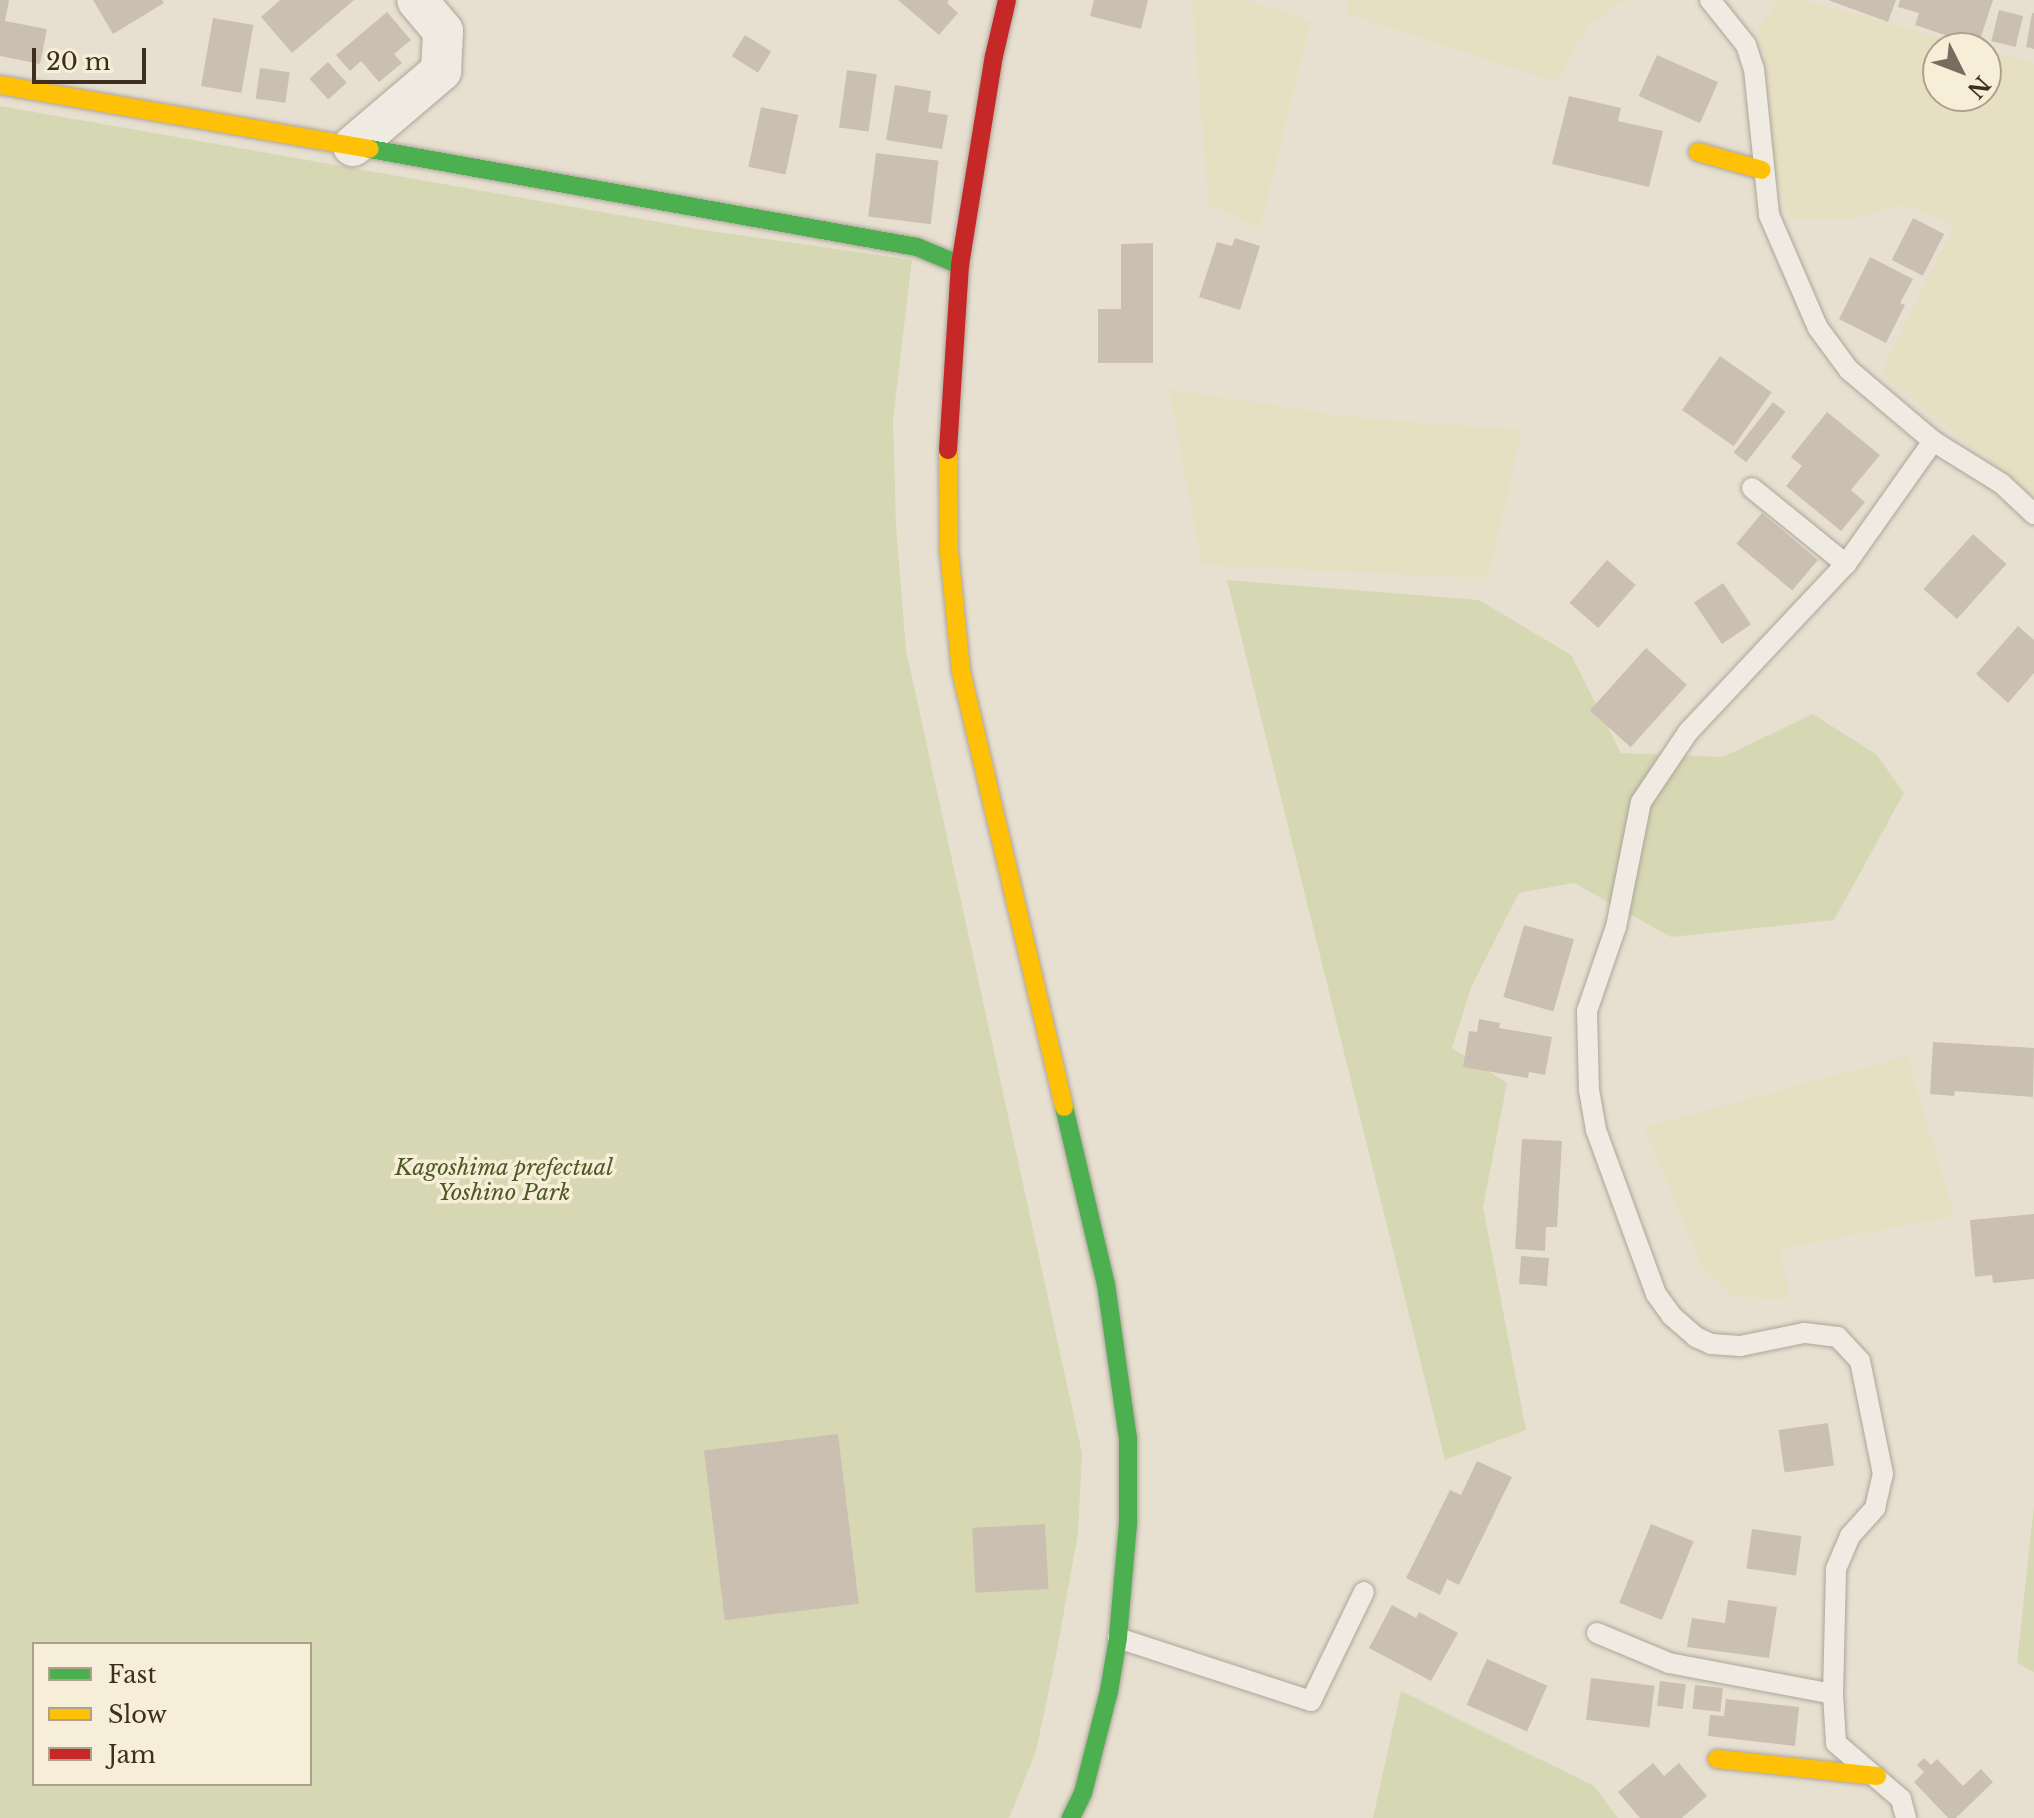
<!DOCTYPE html>
<style>
body{margin:0}
#map{position:relative;width:2034px;height:1818px;overflow:hidden;background:#e7e0d1;font-family:"Libre Baskerville",serif}
div>[style]{position:absolute}
[style*='--x']{left:calc(var(--x)*1px);top:calc(var(--y)*1px);width:calc(var(--w)*1px);rotate:calc(var(--a)*1deg)}
.farmland>*{inset:0;background:#e6dfc2}
.green>*{inset:0;background:#d6d7b3}
.building>*{inset:0;background:#cbbfb2;transform-origin:0 0}
.roads{filter:drop-shadow(0 0 2px #ada599) drop-shadow(0 0 2px #ada599)}
.lane>*{height:20px;margin:-10px;padding:0 10px;transform-origin:10px;border-radius:10px;background:#efebe3}
.street>*{height:40px;margin:-20px;padding:0 20px;transform-origin:20px;border-radius:20px;background:#efebe3}
.fast>*{height:18px;margin:-9px;padding:0 9px;transform-origin:9px;border-radius:9px;background:#4caf50}
.slow>*{height:18px;margin:-9px;padding:0 9px;transform-origin:9px;border-radius:9px;background:#ffc107}
.jam>*{height:18px;margin:-9px;padding:0 9px;transform-origin:9px;border-radius:9px;background:#c62828}
span{translate:-50% -50%;white-space:nowrap;text-align:center;line-height:1.15;-webkit-text-stroke:7px #f7eed8;paint-order:stroke}
.park-label{font-size:22px;color:#4d5a26;font-style:italic}
.legend{position:absolute;left:32px;top:1642px;width:280px;height:144px;box-sizing:border-box;background:#f7eed8;border:2px solid #ada18e;margin:0;padding:10px 14px;list-style:none;font-size:24px;color:#3d2e20}
.legend li{display:flex;align-items:center;gap:16px;height:40px}
.legend b{width:40px;border:2px solid #ada18e}
.north{position:absolute;left:1922px;top:32px;width:80px;height:80px;box-sizing:border-box;background:#f7eed8;border:2px solid #ada18e;border-radius:50%;rotate:132deg;font-size:22px;font-weight:700;line-height:32px;text-align:center;color:#3d2e20}
.north::after{content:'';display:block;margin:auto;width:28px;height:36px;background:#786c5e;clip-path:polygon(50% 0,100% 100%,50% 72%,0 100%)}
.scale{position:absolute;left:32px;top:48px;width:114px;height:36px;box-sizing:border-box;border:4px solid #3d2e20;border-top:0;padding-left:10px;font-size:24px;line-height:28px;white-space:nowrap;color:#3d2e20;-webkit-text-stroke:6px #f7eed8;paint-order:stroke}
</style>
<div id="map">
<div class="farmland">
<i style="clip-path:polygon(1192px 0,1246px 0,1311px 21px,1260px 229px,1208px 204px)"></i>
<i style="clip-path:polygon(1346px 0,1624px 0,1589px 25px,1556px 82px,1347px 14px)"></i>
<i style="clip-path:polygon(1782px 0,1804px 0,1979px 48px,1938px 48px,1938px 96px,1986px 96px,1986px 50px,2034px 63px,2034px 497px,1881px 373px,1954px 225px,1903px 204px,1852px 219px,1790px 219px,1772px 162px,1767px 72px,1758px 27px)"></i>
<i style="clip-path:polygon(1169px 389px,1351px 417px,1523px 430px,1487px 578px,1202px 565px)"></i>
<i style="clip-path:polygon(1907px 1056px,1955px 1216px,1779px 1249px,1791px 1296px,1776px 1300px,1732px 1295px,1704px 1271px,1644px 1127px)"></i>
</div>
<div class="green">
<i style="clip-path:polygon(evenodd,0 106px,704px 230px,912px 260px,893px 419px,896px 526px,906px 650px,1082px 1453px,1078px 1533px,1056px 1656px,1036px 1751px,1009px 1818px,0 1818px,0 106px,34px 1644px,310px 1644px,310px 1784px,34px 1784px,34px 1644px)"></i>
<i style="clip-path:polygon(1227px 580px,1479px 600px,1571px 655px,1621px 753px,1723px 757px,1813px 714px,1877px 755px,1904px 793px,1834px 920px,1671px 937px,1574px 883px,1519px 893px,1472px 985px,1452px 1048px,1507px 1083px,1483px 1207px,1526px 1430px,1445px 1460px)"></i>
<i style="clip-path:polygon(2034px 1505px,2034px 1672px,2017px 1663px)"></i>
<i style="clip-path:polygon(1401px 1691px,1594px 1786px,1618px 1818px,1373px 1818px)"></i>
</div>
<div class="building">
<i style="clip-path:polygon(0 0,9px 0,5px 21px,47px 29px,40px 64px,0 56px)"></i>
<i style="clip-path:polygon(93px 0,162px 0,164px 3px,113px 34px)"></i>
<i style="clip-path:polygon(280px 0,354px 0,292px 53px,261px 17px)"></i>
<i style="clip-path:polygon(898px 0,949px 0,947px 3px,958px 13px,939px 35px)"></i>
<i style="clip-path:polygon(1094px 0,1148px 0,1141px 29px,1090px 16px)"></i>
<i style="clip-path:polygon(1828px 0,1896px 0,1888px 22px)"></i>
<i style="clip-path:polygon(1900px 0,1993px 0,1978px 46px,1915px 25px,1919px 13px,1898px 7px)"></i>
<i style="left:1999px;top:10px;width:25px;height:32px;rotate:14deg"></i>
<i style="clip-path:polygon(387px 12px,411px 40px,394px 54px,402px 63px,379px 82px,361px 61px,350px 71px,336px 55px)"></i>
<i style="clip-path:polygon(2032px 13px,2034px 13px,2034px 49px,2026px 47px)"></i>
<i style="left:213px;top:18px;width:41px;height:69px;rotate:10deg"></i>
<i style="left:745px;top:35px;width:31px;height:25px;rotate:32deg"></i>
<i style="left:1657px;top:55px;width:67px;height:45px;rotate:24deg"></i>
<i style="left:328px;top:62px;width:28px;height:25px;rotate:48deg"></i>
<i style="left:260px;top:68px;width:30px;height:31px;rotate:8deg"></i>
<i style="left:847px;top:70px;width:30px;height:58px;rotate:8deg"></i>
<i style="clip-path:polygon(895px 85px,931px 91px,928px 112px,948px 115px,942px 149px,886px 140px)"></i>
<i style="clip-path:polygon(1569px 96px,1621px 108px,1618px 121px,1663px 131px,1649px 187px,1552px 164px)"></i>
<i style="left:761px;top:107px;width:38px;height:61px;rotate:12deg"></i>
<i style="left:876px;top:153px;width:63px;height:64px;rotate:7deg"></i>
<i style="left:1913px;top:218px;width:35px;height:47px;rotate:27deg"></i>
<i style="clip-path:polygon(1235px 238px,1260px 246px,1240px 310px,1199px 297px,1217px 242px,1232px 246px)"></i>
<i style="clip-path:polygon(1153px 243px,1153px 363px,1098px 363px,1098px 309px,1121px 309px,1121px 244px)"></i>
<i style="clip-path:polygon(1870px 257px,1913px 279px,1900px 303px,1905px 305px,1886px 343px,1839px 319px)"></i>
<i style="left:1720px;top:356px;width:63px;height:66px;rotate:35deg"></i>
<i style="left:1773px;top:402px;width:16px;height:64px;rotate:38deg"></i>
<i style="clip-path:polygon(1827px 412px,1880px 455px,1851px 490px,1865px 502px,1841px 531px,1786px 486px,1802px 466px,1791px 457px)"></i>
<i style="left:1762px;top:513px;width:73px;height:40px;rotate:40deg"></i>
<i style="left:1973px;top:534px;width:45px;height:74px;rotate:42deg"></i>
<i style="left:1607px;top:560px;width:38px;height:57px;rotate:41deg"></i>
<i style="left:1723px;top:583px;width:50px;height:35px;rotate:56deg"></i>
<i style="clip-path:polygon(2018px 626px,2034px 640px,2034px 673px,2008px 703px,1976px 674px)"></i>
<i style="left:1646px;top:648px;width:55px;height:84px;rotate:42deg"></i>
<i style="left:1524px;top:925px;width:52px;height:75px;rotate:16deg"></i>
<i style="clip-path:polygon(1479px 1019px,1500px 1023px,1499px 1028px,1552px 1037px,1545px 1075px,1529px 1072px,1528px 1078px,1463px 1067px,1469px 1031px,1477px 1032px)"></i>
<i style="clip-path:polygon(1933px 1042px,2034px 1048px,2033px 1097px,1955px 1091px,1954px 1096px,1930px 1094px)"></i>
<i style="clip-path:polygon(1522px 1139px,1562px 1141px,1557px 1227px,1546px 1227px,1545px 1251px,1515px 1249px)"></i>
<i style="clip-path:polygon(2034px 1214px,2034px 1279px,1993px 1283px,1992px 1275px,1975px 1277px,1970px 1220px)"></i>
<i style="left:1521px;top:1256px;width:28px;height:28px;rotate:4deg"></i>
<i style="left:1828px;top:1423px;width:43px;height:50px;rotate:82deg"></i>
<i style="left:838px;top:1434px;width:171px;height:135px;rotate:83deg"></i>
<i style="clip-path:polygon(1477px 1461px,1512px 1477px,1459px 1585px,1447px 1579px,1440px 1595px,1406px 1578px,1450px 1490px,1461px 1495px)"></i>
<i style="left:1045px;top:1524px;width:65px;height:73px;rotate:87deg"></i>
<i style="left:1651px;top:1524px;width:46px;height:85px;rotate:22deg"></i>
<i style="left:1752px;top:1529px;width:50px;height:40px;rotate:8deg"></i>
<i style="clip-path:polygon(1728px 1600px,1777px 1607px,1769px 1658px,1687px 1647px,1692px 1618px,1725px 1623px)"></i>
<i style="clip-path:polygon(1392px 1605px,1416px 1618px,1419px 1612px,1458px 1633px,1431px 1681px,1369px 1648px)"></i>
<i style="left:1487px;top:1659px;width:66px;height:50px;rotate:24deg"></i>
<i style="left:1591px;top:1678px;width:64px;height:42px;rotate:7deg"></i>
<i style="left:1660px;top:1681px;width:26px;height:25px;rotate:7deg"></i>
<i style="left:1695px;top:1685px;width:28px;height:24px;rotate:6deg"></i>
<i style="clip-path:polygon(1726px 1699px,1799px 1707px,1795px 1746px,1708px 1736px,1710px 1715px,1724px 1716px)"></i>
<i style="clip-path:polygon(1924px 1758px,1931px 1765px,1937px 1759px,1963px 1786px,1981px 1769px,1993px 1782px,1956px 1818px,1948px 1818px,1914px 1782px,1924px 1772px,1917px 1765px)"></i>
<i style="clip-path:polygon(1653px 1763px,1664px 1776px,1679px 1763px,1707px 1796px,1682px 1818px,1640px 1818px,1618px 1792px)"></i>
</div>
<div class="roads">
<div class="lane">
<i style="--x:1710;--y:0;--w:58;--a:51.3"></i>
<i style="--x:1746;--y:45;--w:25;--a:72"></i>
<i style="--x:1754;--y:69;--w:147;--a:84.1"></i>
<i style="--x:1769;--y:215;--w:123;--a:66.6"></i>
<i style="--x:1818;--y:328;--w:52;--a:53.6"></i>
<i style="--x:1849;--y:370;--w:110;--a:40.2"></i>
<i style="--x:1933;--y:441;--w:81;--a:31.9"></i>
<i style="--x:2002;--y:484;--w:44;--a:43.2"></i>
<i style="--x:1752;--y:488;--w:121;--a:39"></i>
<i style="--x:1597;--y:1633;--w:78;--a:22.6"></i>
<i style="--x:1669;--y:1663;--w:167;--a:10.7"></i>
<i style="--x:1118;--y:1638;--w:203;--a:18.1"></i>
<i style="--x:1311;--y:1701;--w:121;--a:-64.1"></i>
<i style="--x:1906;--y:1818;--w:20;--a:-105"></i>
<i style="--x:1901;--y:1799;--w:86;--a:-139.3"></i>
<i style="--x:1836;--y:1743;--w:49;--a:-93.5"></i>
<i style="--x:1833;--y:1694;--w:125;--a:-88.6"></i>
<i style="--x:1836;--y:1569;--w:36;--a:-67"></i>
<i style="--x:1850;--y:1536;--w:38;--a:-48"></i>
<i style="--x:1875;--y:1508;--w:35;--a:-77"></i>
<i style="--x:1883;--y:1474;--w:115;--a:-101.5"></i>
<i style="--x:1860;--y:1361;--w:33;--a:-133"></i>
<i style="--x:1838;--y:1337;--w:34;--a:-173"></i>
<i style="--x:1804;--y:1333;--w:65;--a:168.5"></i>
<i style="--x:1740;--y:1346;--w:29;--a:-176"></i>
<i style="--x:1711;--y:1344;--w:17;--a:-155"></i>
<i style="--x:1696;--y:1337;--w:32;--a:-139"></i>
<i style="--x:1672;--y:1316;--w:27;--a:-126"></i>
<i style="--x:1656;--y:1294;--w:175;--a:-110.1"></i>
<i style="--x:1596;--y:1130;--w:41;--a:-99.9"></i>
<i style="--x:1589;--y:1090;--w:79;--a:-91.5"></i>
<i style="--x:1587;--y:1011;--w:89;--a:-71"></i>
<i style="--x:1616;--y:927;--w:127;--a:-78.7"></i>
<i style="--x:1641;--y:802;--w:84;--a:-56.1"></i>
<i style="--x:1688;--y:732;--w:231;--a:-46.8"></i>
<i style="--x:1846;--y:564;--w:151;--a:-54.7"></i>
</div>
<div class="street">
<i style="--x:353;--y:146;--w:116;--a:-40.4"></i>
<i style="--x:441;--y:71;--w:40;--a:-87.1"></i>
<i style="--x:443;--y:31;--w:40;--a:-130"></i>
</div>
<div class="fast">
<i style="--x:370;--y:149;--w:556;--a:10.16"></i>
<i style="--x:917;--y:247;--w:47;--a:22.7"></i>
<i style="--x:1064;--y:1107;--w:182;--a:76.7"></i>
<i style="--x:1106;--y:1284;--w:157;--a:81.9"></i>
<i style="--x:1128;--y:1439;--w:84;--a:90"></i>
<i style="--x:1128;--y:1523;--w:115;--a:95"></i>
<i style="--x:1118;--y:1638;--w:54;--a:99.6"></i>
<i style="--x:1109;--y:1691;--w:105;--a:104.3"></i>
<i style="--x:1083;--y:1793;--w:28;--a:116"></i>
</div>
<div class="slow">
<i style="--x:0;--y:85;--w:375;--a:9.8"></i>
<i style="--x:1698;--y:152;--w:66;--a:15.7"></i>
<i style="--x:948;--y:450;--w:101;--a:89.4"></i>
<i style="--x:949;--y:551;--w:121;--a:84.3"></i>
<i style="--x:961;--y:671;--w:448;--a:76.7"></i>
<i style="--x:1717;--y:1759;--w:161;--a:6.1"></i>
</div>
<div class="jam">
<i style="--x:948;--y:450;--w:185;--a:-86.3"></i>
<i style="--x:960;--y:265;--w:212;--a:-80.8"></i>
<i style="--x:994;--y:56;--w:57;--a:-76.9"></i>
</div>
</div>
<div class="park-label">
<span style="left:504px;top:1180px">Kagoshima prefectual<br>Yoshino Park</span>
</div>
<ul class="legend">
<li><b style="height:10px;background:#4caf50"></b>Fast</li>
<li><b style="height:10px;background:#ffc107"></b>Slow</li>
<li><b style="height:10px;background:#c62828"></b>Jam</li>
</ul>
<div class="north">N</div>
<div class="scale">20 m</div>
</div>
